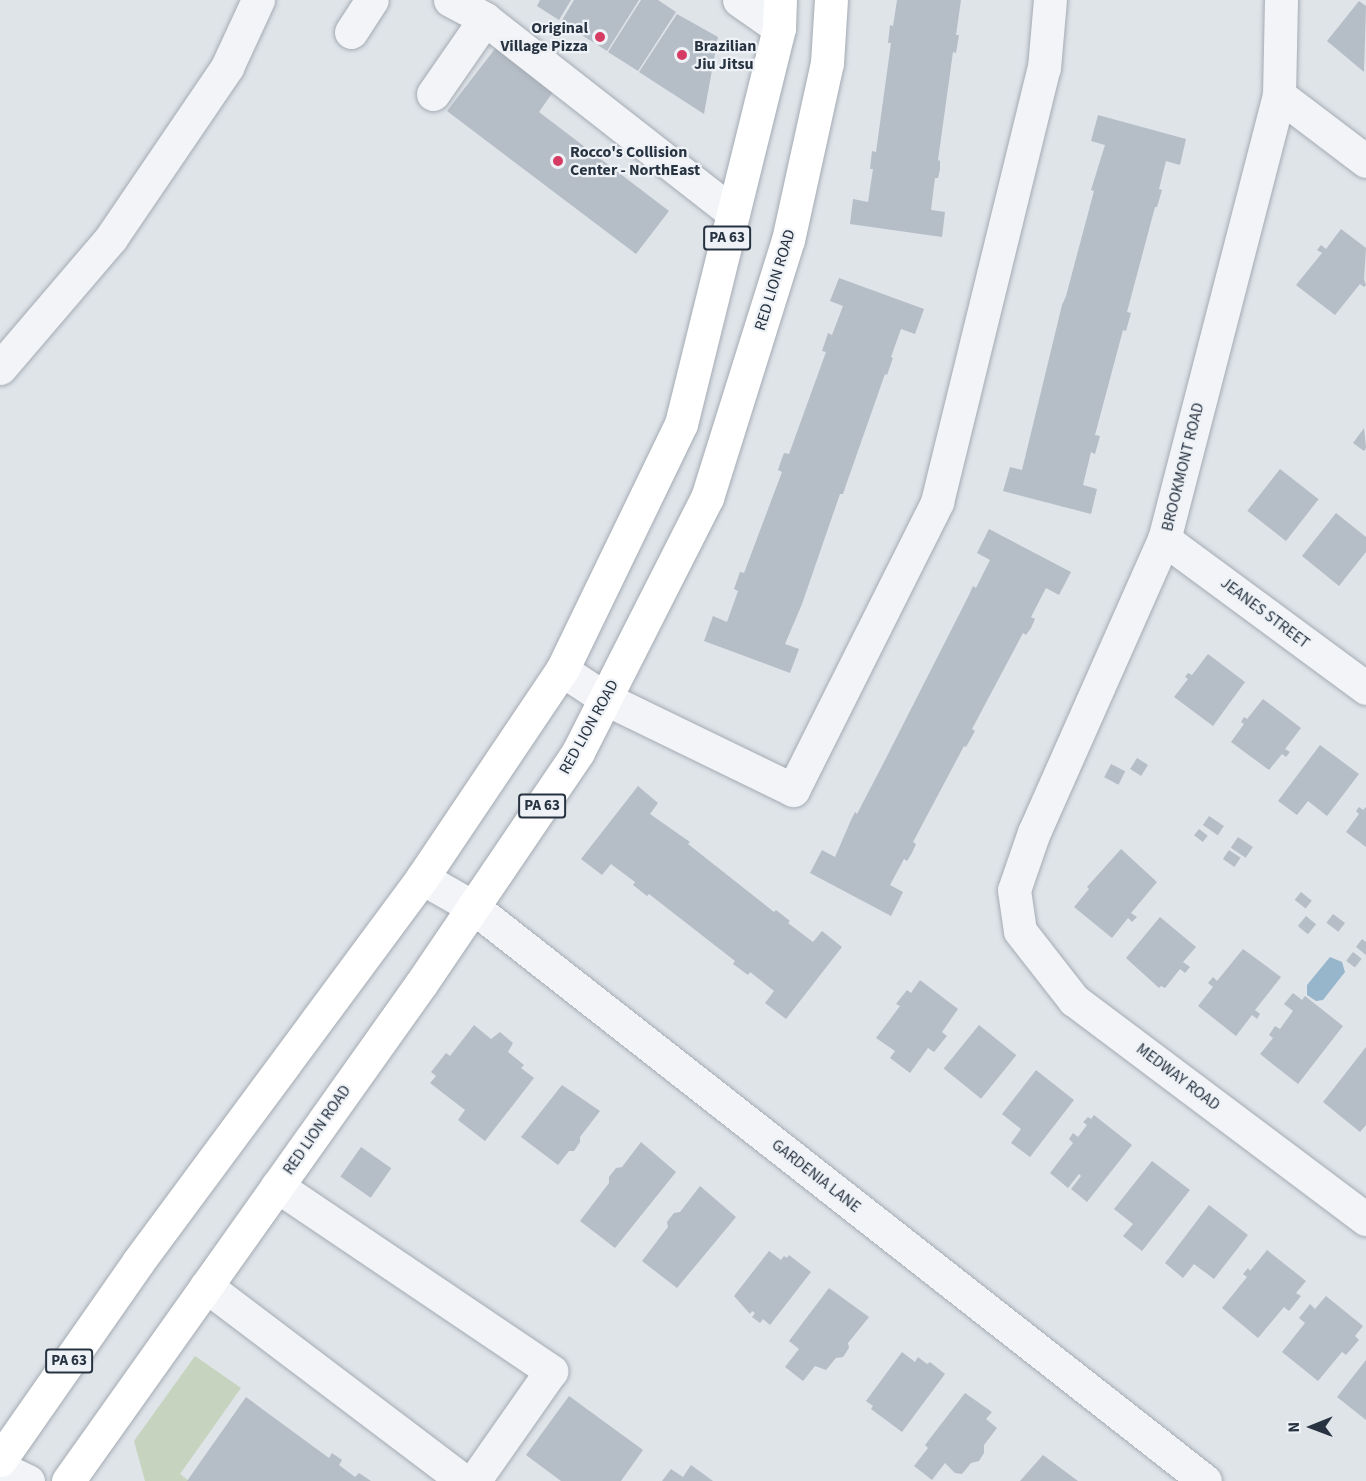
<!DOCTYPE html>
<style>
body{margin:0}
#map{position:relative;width:1366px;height:1481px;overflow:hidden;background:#dfe4e9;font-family:"Source Sans 3",sans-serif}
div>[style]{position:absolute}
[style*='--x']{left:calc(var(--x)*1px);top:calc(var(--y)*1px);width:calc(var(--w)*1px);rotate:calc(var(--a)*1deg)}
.green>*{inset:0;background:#c6d3bf}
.water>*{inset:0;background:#97b6cb}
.building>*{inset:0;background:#b5bdc6;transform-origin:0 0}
.roads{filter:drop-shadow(0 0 2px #a4abb3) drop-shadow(0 0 2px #a4abb3)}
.minor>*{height:33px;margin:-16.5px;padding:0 16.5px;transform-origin:16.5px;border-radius:16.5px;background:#f2f4f7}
.major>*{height:33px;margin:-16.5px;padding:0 16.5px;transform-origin:16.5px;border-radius:16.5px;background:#fff}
.dots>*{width:16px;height:16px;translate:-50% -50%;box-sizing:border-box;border:3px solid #eef2f6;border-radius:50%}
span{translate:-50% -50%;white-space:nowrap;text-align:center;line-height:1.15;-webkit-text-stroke:4.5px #eef2f6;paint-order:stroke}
.shield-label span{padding:2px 4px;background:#eef2f6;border:2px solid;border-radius:4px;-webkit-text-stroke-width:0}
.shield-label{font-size:15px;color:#273341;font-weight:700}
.poi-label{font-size:16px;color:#273341;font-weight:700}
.right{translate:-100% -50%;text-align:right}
.left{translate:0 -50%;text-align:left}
.street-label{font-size:16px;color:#273341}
.north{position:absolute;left:1282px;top:1397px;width:60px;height:60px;-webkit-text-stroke:4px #eef2f6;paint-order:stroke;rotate:269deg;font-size:16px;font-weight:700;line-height:24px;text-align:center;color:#273341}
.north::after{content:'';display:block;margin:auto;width:21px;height:27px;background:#273341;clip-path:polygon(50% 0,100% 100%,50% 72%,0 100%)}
</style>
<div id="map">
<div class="green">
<i style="clip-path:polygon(195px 1356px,241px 1388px,180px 1474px,189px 1481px,145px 1481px,134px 1441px)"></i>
</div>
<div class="water">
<i style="clip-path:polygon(1330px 957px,1342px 962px,1345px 972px,1323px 1000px,1316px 1001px,1307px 995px,1307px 985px)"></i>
</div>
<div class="building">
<i style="clip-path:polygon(540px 0,571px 0,559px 20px,537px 6px)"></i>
<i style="clip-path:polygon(574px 0,639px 0,607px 51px,561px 22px)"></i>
<i style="clip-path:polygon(641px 0,658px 0,676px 12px,638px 71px,608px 52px)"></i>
<i style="clip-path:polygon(897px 0,961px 0,956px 35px,959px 35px,956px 53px,953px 52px,938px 160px,940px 161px,940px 169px,938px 178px,935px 178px,931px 210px,945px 212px,942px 237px,850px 224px,853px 199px,868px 202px,873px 169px,870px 169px,872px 151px,876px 152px,891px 43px,888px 43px,890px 25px,893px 26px)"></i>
<i style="clip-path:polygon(1359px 1px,1366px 6px,1364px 72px,1327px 41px)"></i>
<i style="clip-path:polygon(677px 14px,718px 37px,704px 114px,639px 72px)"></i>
<i style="clip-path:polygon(501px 41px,560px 82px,539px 112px,669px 211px,636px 254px,447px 111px)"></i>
<i style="clip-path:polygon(1098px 115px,1186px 139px,1180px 165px,1166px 161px,1159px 189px,1162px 190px,1157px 207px,1155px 207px,1127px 312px,1131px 313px,1126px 331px,1123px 330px,1095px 435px,1100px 436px,1095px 454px,1091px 452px,1083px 485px,1097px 489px,1091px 514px,1003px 491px,1010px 467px,1022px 470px,1062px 305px,1066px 296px,1094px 191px,1091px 190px,1105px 145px,1091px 141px)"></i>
<i style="clip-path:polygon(1341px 229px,1366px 248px,1364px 279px,1366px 285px,1364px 287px,1360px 284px,1335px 315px,1296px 285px,1322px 253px,1317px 250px,1321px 245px,1326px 249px)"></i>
<i style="clip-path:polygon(839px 278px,924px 309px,915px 334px,901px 329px,891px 357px,893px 358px,887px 375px,885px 374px,846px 485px,843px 494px,840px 494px,802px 604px,785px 644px,799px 649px,790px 673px,704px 641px,713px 616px,727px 622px,738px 591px,734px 589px,740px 572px,744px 573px,782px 472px,778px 470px,781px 461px,784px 453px,789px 454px,826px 352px,822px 351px,828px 333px,832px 335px,843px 306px,830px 301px)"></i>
<i style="clip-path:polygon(1364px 428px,1366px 448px,1364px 451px,1353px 443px)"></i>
<i style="left:1280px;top:469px;width:49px;height:53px;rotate:38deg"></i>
<i style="clip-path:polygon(1336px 513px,1366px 537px,1366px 552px,1339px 586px,1302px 556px)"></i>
<i style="clip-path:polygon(989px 529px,1071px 572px,1059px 595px,1046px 588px,1031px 617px,1035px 619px,1031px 628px,1026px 635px,1023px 633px,972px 729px,975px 731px,966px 747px,964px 746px,913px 842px,916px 844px,912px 853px,907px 861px,904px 859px,890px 885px,903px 892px,891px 916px,810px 873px,822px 850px,835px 857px,851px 820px,855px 812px,857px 814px,883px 764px,969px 595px,973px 586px,976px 588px,990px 560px,977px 553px)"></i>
<i style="clip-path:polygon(1208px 654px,1245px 682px,1213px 726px,1174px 697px,1188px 679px,1185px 677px,1188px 673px,1192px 675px)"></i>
<i style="clip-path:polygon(1263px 699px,1301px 728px,1285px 749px,1290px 752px,1286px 757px,1282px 754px,1269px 770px,1231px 742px,1244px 724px,1241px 722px,1244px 717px,1247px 719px)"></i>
<i style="clip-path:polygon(1320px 745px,1359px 774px,1327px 816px,1308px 801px,1297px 815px,1278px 801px)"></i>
<i style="left:1137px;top:758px;width:13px;height:13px;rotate:32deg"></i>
<i style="left:1111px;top:764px;width:16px;height:15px;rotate:27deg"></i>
<i style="clip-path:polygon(638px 786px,658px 803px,650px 814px,690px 842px,688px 844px,774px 912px,776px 910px,790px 921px,788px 923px,813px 942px,822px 931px,842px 947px,786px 1019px,765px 1003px,774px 991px,750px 972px,748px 975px,733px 964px,735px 961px,649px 894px,647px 896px,633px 885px,635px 882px,611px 864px,602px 875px,581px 859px)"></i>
<i style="clip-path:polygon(1359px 807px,1363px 810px,1366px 807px,1366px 847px,1346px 832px,1359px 814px,1356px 811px)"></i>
<i style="left:1209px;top:816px;width:18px;height:11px;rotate:34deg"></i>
<i style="left:1199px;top:829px;width:11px;height:8px;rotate:38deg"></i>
<i style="left:1238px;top:837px;width:18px;height:13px;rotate:34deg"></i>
<i style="clip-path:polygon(1121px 849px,1157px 882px,1131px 913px,1137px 917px,1132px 922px,1128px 918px,1112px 938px,1074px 907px,1089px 889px,1087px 887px)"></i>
<i style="left:1229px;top:850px;width:14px;height:11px;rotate:34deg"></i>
<i style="left:1301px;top:892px;width:14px;height:10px;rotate:39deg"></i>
<i style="left:1333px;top:914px;width:15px;height:11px;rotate:37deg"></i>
<i style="left:1306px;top:916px;width:13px;height:13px;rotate:39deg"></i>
<i style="clip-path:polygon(1160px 917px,1196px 947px,1183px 962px,1190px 967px,1185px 973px,1180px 969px,1165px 988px,1161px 986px,1159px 988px,1126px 958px)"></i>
<i style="clip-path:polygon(1362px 939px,1366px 942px,1366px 955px,1356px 947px)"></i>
<i style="clip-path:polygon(1243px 949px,1281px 977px,1255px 1010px,1260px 1014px,1257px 1019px,1252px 1015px,1236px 1036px,1198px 1006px,1213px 987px,1208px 983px,1213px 977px,1217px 981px)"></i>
<i style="left:1353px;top:952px;width:11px;height:11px;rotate:38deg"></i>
<i style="clip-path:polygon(920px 980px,958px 1009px,942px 1032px,947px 1036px,934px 1052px,928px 1048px,910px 1073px,890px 1058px,895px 1051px,876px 1038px,900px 1006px,896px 1004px,907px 990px,911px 993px)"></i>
<i style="clip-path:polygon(1293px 993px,1302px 1000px,1305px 996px,1343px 1026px,1298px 1084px,1260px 1054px,1273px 1038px,1269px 1035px,1275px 1026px,1280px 1029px,1293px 1011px,1284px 1004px)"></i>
<i style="clip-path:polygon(474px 1025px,491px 1039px,500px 1032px,513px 1043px,508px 1052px,524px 1065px,521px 1068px,534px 1078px,485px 1141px,458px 1120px,465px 1110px,430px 1083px,436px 1076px,431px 1072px,446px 1053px,450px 1056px)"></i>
<i style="left:979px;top:1025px;width:48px;height:56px;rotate:39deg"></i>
<i style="clip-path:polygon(1366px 1047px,1366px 1125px,1360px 1132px,1323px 1102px)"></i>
<i style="clip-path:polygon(1036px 1070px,1074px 1100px,1030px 1157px,1011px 1143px,1021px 1129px,1002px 1114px)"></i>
<i style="clip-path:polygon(562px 1085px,600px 1111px,580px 1137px,580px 1142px,574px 1151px,569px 1151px,558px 1165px,521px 1137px)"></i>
<i style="clip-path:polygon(1094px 1115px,1132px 1145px,1087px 1202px,1071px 1189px,1081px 1176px,1079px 1174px,1068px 1188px,1050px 1173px,1073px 1143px,1069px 1139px,1073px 1133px,1078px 1137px,1087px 1125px,1083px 1122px,1088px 1117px,1091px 1119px)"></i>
<i style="clip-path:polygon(641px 1142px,676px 1172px,615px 1248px,580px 1221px,609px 1183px,609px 1177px,616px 1168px,622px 1167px)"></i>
<i style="left:361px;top:1147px;width:37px;height:36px;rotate:35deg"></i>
<i style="clip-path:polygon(1152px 1161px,1190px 1190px,1142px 1251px,1123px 1236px,1133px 1224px,1114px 1209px)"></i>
<i style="clip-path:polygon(700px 1186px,736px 1217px,677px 1288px,642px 1261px,668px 1227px,667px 1222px,674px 1213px,680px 1212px)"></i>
<i style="clip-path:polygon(1209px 1205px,1248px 1235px,1214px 1279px,1194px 1264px,1183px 1278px,1165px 1263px)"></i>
<i style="clip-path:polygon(1267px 1250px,1306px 1281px,1296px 1293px,1301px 1296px,1289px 1311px,1284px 1307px,1258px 1338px,1222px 1308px,1247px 1277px,1243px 1274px,1248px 1268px,1250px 1271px)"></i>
<i style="clip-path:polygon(769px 1251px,781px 1260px,784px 1256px,787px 1258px,789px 1255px,811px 1272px,770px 1325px,763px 1319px,760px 1323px,752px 1317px,755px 1313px,752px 1311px,750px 1314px,734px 1296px)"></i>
<i style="clip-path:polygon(829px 1288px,869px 1317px,848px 1343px,849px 1348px,843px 1357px,836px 1358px,826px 1370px,815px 1366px,803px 1381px,785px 1367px,799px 1349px,789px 1341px)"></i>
<i style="clip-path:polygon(1326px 1296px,1363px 1326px,1355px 1336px,1359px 1340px,1346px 1355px,1342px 1352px,1318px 1381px,1282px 1352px,1305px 1323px,1299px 1318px,1310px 1304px,1315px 1309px)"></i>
<i style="clip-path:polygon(902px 1352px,915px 1362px,918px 1357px,927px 1364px,930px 1362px,945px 1374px,902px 1432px,871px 1409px,873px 1406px,866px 1401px)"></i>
<i style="clip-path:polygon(1366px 1360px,1366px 1420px,1337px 1397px)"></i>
<i style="clip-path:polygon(965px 1393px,992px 1412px,986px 1419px,997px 1428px,984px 1445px,984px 1453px,979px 1461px,971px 1463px,962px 1474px,955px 1473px,945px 1463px,932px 1480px,914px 1466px,928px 1448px,925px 1445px)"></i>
<i style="clip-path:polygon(569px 1396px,643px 1450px,621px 1481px,561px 1481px,526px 1455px)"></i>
<i style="clip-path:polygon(246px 1397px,329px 1458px,332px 1453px,342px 1460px,339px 1465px,355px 1477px,359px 1473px,371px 1481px,187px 1481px)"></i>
<i style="clip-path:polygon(1043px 1455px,1078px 1481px,1020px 1481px)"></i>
<i style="clip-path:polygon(691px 1465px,713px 1481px,662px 1481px,671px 1469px,683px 1477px)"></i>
</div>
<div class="roads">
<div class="minor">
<i style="--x:450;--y:0;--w:40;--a:28"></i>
<i style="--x:485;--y:19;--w:315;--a:38"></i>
<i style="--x:739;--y:0;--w:49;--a:35"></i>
<i style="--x:1281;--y:0;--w:95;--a:91.2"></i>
<i style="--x:1279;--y:95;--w:459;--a:104.5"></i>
<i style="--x:1164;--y:539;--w:321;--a:113.9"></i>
<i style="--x:1034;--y:832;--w:61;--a:109"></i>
<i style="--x:1014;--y:890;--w:41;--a:81.7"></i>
<i style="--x:1020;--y:931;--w:88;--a:52"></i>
<i style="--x:1074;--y:1000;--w:365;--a:36.9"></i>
<i style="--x:351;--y:32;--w:38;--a:-57"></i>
<i style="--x:433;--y:94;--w:91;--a:-55.3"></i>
<i style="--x:1279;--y:95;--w:109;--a:37.2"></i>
<i style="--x:0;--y:368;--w:171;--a:-49.5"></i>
<i style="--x:111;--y:238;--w:207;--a:-55.8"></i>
<i style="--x:227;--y:67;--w:74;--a:-65.2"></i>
<i style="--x:1164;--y:539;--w:251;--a:36.4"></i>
<i style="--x:562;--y:670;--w:53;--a:33.4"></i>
<i style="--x:606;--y:699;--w:208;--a:25.9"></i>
<i style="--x:793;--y:790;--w:322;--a:-63.4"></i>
<i style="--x:937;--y:502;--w:447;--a:-76.2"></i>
<i style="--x:1044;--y:68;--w:68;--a:-85"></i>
<i style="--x:422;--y:878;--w:59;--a:29.6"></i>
<i style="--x:473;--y:907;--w:930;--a:38.1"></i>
<i style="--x:277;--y:1186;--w:331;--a:34"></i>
<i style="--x:551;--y:1371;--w:134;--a:125"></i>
<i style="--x:206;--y:1286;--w:323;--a:37.1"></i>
<i style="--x:0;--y:1468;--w:31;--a:25"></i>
</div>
<div class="major">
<i style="--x:0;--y:1460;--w:241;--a:-55.1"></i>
<i style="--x:138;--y:1262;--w:478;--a:-53.5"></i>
<i style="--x:422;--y:878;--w:251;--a:-56.1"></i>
<i style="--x:562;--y:670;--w:273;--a:-64.2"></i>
<i style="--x:681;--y:424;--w:408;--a:-76.1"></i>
<i style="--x:779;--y:28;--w:28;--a:-88"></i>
<i style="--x:68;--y:1481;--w:610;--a:-54.62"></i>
<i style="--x:421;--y:984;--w:280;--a:-55.9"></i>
<i style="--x:578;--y:752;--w:285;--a:-63.1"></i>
<i style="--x:707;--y:498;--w:270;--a:-72.6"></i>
<i style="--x:788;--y:240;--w:181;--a:-77.6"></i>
<i style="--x:827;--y:63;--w:63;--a:-86.4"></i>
</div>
</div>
<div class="dots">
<i style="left:600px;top:37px;background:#d63c63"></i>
<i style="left:682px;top:55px;background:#d63c63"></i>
<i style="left:558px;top:161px;background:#d63c63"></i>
</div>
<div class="shield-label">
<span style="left:727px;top:238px">PA 63</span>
<span style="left:542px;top:806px">PA 63</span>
<span style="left:69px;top:1361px">PA 63</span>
</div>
<div class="poi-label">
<span class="right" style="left:588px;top:37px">Original<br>Village Pizza</span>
<span class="left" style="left:694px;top:55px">Brazilian<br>Jiu Jitsu</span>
<span class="left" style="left:570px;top:161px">Rocco's Collision<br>Center - NorthEast</span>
</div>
<div class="street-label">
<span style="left:775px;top:280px;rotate:-73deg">RED LION ROAD</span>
<span style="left:1183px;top:467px;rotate:-76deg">BROOKMONT ROAD</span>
<span style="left:1265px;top:613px;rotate:37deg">JEANES STREET</span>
<span style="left:589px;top:727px;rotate:-61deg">RED LION ROAD</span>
<span style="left:1178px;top:1077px;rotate:37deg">MEDWAY ROAD</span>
<span style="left:317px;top:1130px;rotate:-55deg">RED LION ROAD</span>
<span style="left:816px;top:1176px;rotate:38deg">GARDENIA LANE</span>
</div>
<div class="north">N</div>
</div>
